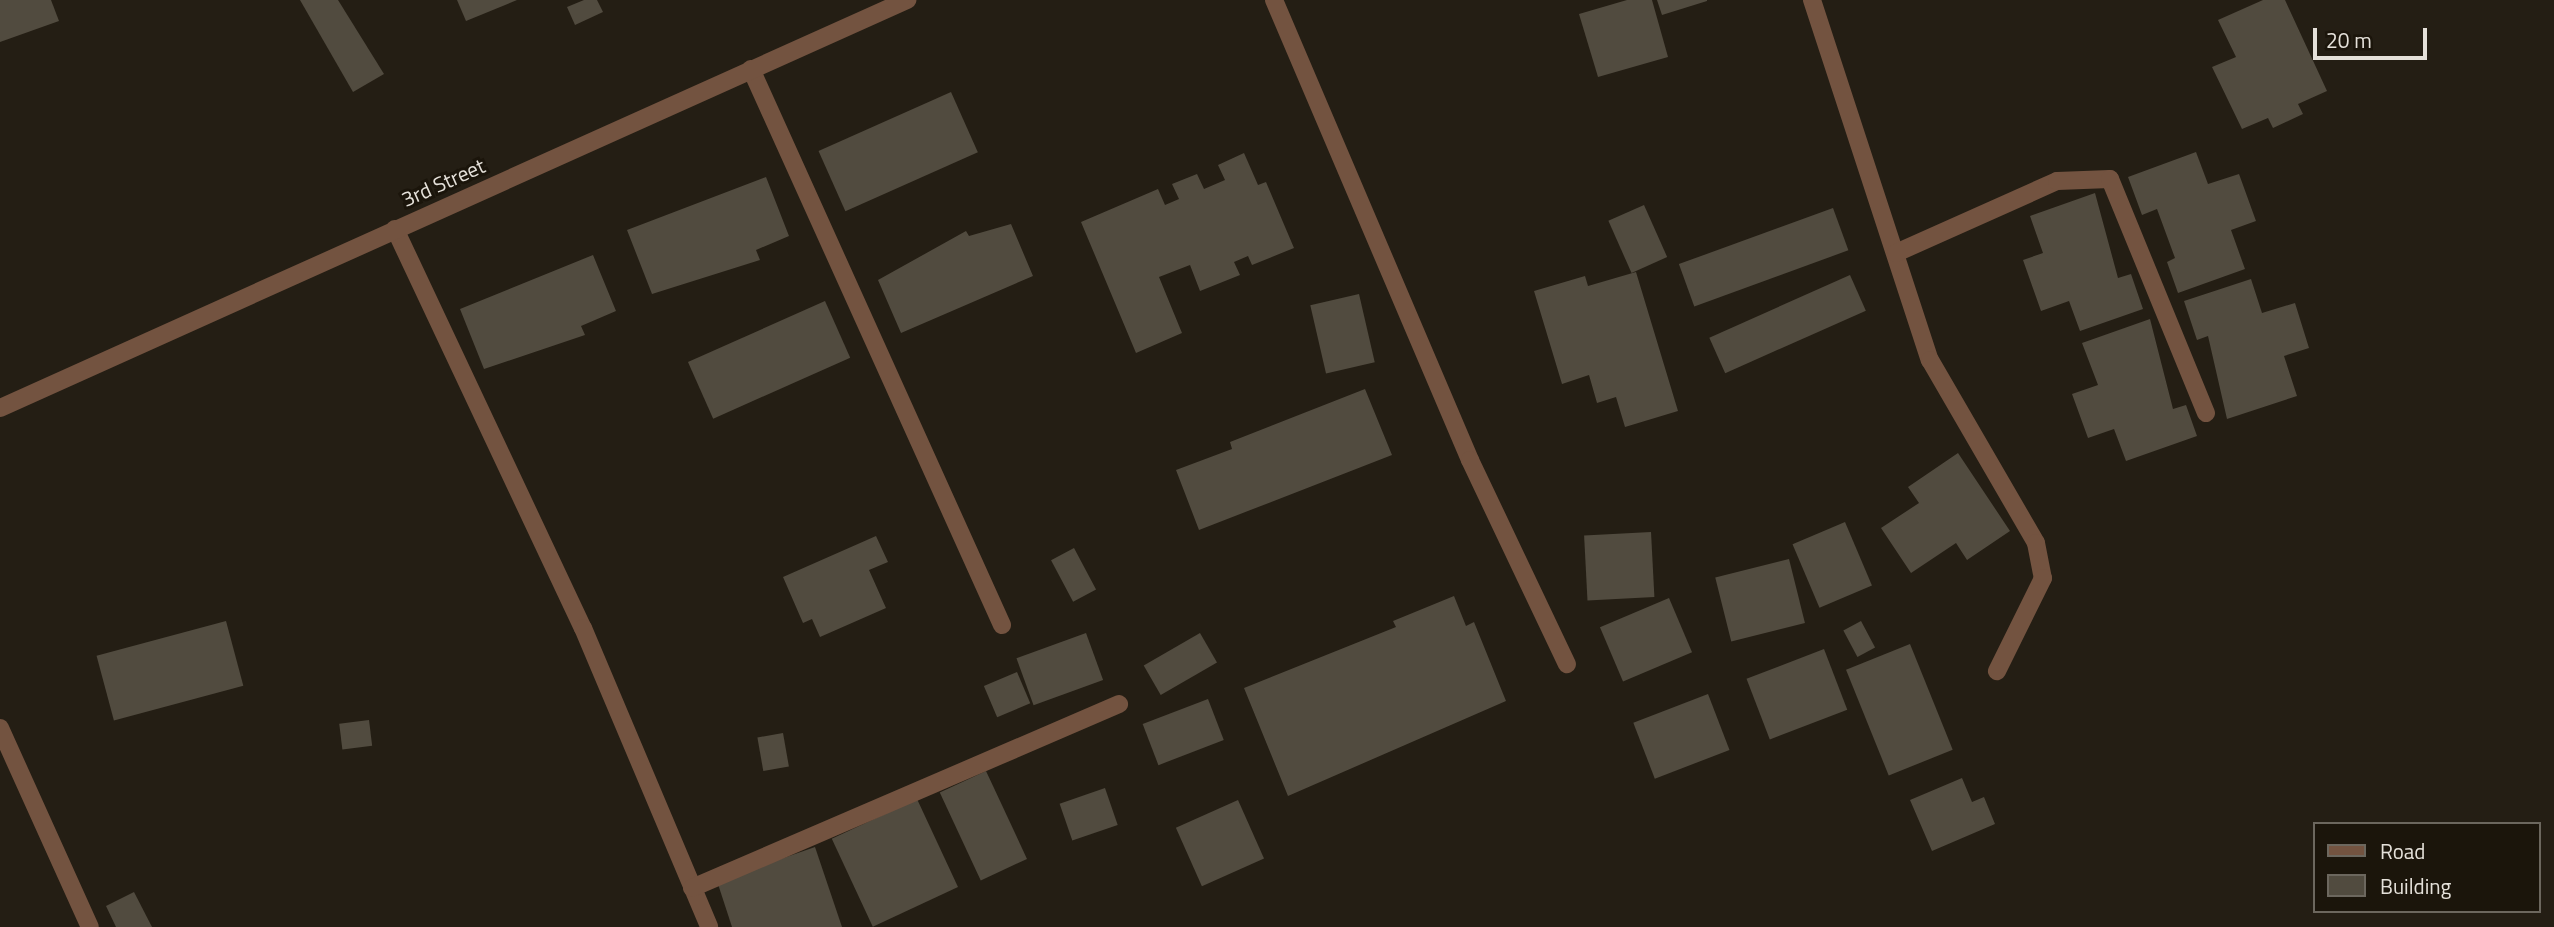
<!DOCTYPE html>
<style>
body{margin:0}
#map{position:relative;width:2554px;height:927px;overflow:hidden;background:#241e14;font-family:"Titillium Web",sans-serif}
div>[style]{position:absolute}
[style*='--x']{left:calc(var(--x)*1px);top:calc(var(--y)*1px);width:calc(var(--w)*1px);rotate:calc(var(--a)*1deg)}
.building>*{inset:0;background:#514b3f;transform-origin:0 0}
.minor>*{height:18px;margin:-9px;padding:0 9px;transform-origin:9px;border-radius:9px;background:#735340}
span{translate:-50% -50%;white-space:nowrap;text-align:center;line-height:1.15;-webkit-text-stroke:6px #1b150b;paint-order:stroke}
.street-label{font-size:21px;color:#e5e1da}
.legend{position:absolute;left:2313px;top:822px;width:228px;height:91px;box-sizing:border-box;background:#1b150b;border:2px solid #6c675e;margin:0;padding:9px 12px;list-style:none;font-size:21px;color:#e5e1da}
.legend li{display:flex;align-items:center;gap:14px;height:35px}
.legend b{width:35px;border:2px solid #6c675e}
.scale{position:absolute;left:2313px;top:28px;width:114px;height:32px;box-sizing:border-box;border:4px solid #e5e1da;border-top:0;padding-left:9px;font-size:21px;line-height:24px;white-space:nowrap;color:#e5e1da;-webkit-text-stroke:5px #1b150b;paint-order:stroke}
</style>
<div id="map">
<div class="building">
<i style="clip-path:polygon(0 0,51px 0,59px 21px,0 42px)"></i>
<i style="clip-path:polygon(300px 0,338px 0,384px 74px,353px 92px)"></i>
<i style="clip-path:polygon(457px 0,517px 0,466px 21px)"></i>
<i style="clip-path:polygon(584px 0,597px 0,603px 12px,575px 25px,567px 7px)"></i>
<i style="clip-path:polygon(1627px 0,1652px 0,1668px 57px,1598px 77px,1579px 14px)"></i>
<i style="clip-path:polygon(1657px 0,1707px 0,1707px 1px,1662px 15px)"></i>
<i style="clip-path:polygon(2263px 0,2285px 0,2327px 91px,2298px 104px,2303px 114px,2273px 128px,2268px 118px,2242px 129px,2212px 67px,2236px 57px,2218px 20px)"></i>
<i style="left:951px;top:92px;width:66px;height:145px;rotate:66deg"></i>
<i style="clip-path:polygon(2196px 152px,2208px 184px,2239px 174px,2256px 221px,2231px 230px,2245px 269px,2178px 293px,2167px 262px,2175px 258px,2157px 209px,2142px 215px,2128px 177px)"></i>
<i style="clip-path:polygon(1244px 153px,1258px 185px,1266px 182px,1294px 248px,1252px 265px,1248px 256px,1234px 262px,1240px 275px,1200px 291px,1190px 265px,1159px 277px,1182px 333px,1136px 353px,1081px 222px,1158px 189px,1165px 205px,1179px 199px,1172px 184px,1197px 174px,1204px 189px,1225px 180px,1218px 165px)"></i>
<i style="clip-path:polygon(766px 177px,789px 236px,756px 250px,760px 260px,652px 294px,627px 230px)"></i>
<i style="clip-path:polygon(2095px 193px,2118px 278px,2131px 274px,2143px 309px,2080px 331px,2069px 301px,2041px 311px,2023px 260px,2043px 253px,2030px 216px)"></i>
<i style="left:1644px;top:205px;width:57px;height:39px;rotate:66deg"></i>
<i style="left:1833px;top:208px;width:45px;height:164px;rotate:70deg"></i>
<i style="clip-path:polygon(1011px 224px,1033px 276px,901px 333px,878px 280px,966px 231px,969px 236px)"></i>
<i style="clip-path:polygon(593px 255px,616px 311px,581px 326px,585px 335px,484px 369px,460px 309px)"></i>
<i style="clip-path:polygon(1636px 272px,1678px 411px,1625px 427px,1616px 397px,1597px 403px,1589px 375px,1562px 384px,1534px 291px,1585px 276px,1588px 286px)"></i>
<i style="left:1850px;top:275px;width:39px;height:154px;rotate:66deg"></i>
<i style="clip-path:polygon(2251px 279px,2262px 313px,2295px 303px,2309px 348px,2284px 356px,2297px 396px,2227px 419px,2208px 336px,2197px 340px,2184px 301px)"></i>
<i style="left:1359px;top:294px;width:70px;height:50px;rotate:77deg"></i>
<i style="left:825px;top:301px;width:62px;height:150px;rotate:66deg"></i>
<i style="clip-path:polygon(2150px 319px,2173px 409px,2186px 405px,2197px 436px,2126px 461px,2114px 429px,2088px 438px,2072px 394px,2098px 385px,2082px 343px)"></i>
<i style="clip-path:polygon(1365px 389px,1392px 455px,1199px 530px,1176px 470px,1232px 449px,1230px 442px)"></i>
<i style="clip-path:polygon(1958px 453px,2010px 531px,1967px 560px,1956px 543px,1911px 573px,1881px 528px,1919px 503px,1908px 487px)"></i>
<i style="left:1845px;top:522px;width:69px;height:57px;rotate:67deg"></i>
<i style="left:1651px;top:532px;width:65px;height:67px;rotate:87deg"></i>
<i style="clip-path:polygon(876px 536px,888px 562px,869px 570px,886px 608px,820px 637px,812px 619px,803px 623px,783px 577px)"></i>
<i style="left:1074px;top:548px;width:47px;height:26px;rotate:62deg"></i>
<i style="left:1789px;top:559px;width:66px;height:76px;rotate:76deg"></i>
<i style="clip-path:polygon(1454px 596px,1466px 626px,1474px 622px,1506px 701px,1288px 796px,1244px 688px,1396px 627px,1393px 621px)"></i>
<i style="left:1669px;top:598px;width:59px;height:75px;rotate:67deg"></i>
<i style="left:226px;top:621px;width:67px;height:134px;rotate:75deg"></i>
<i style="left:1861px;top:621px;width:30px;height:20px;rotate:62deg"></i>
<i style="left:1086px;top:633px;width:50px;height:74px;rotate:70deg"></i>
<i style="left:1200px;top:633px;width:34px;height:65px;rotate:60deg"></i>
<i style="left:1910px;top:644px;width:114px;height:69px;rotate:68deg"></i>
<i style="left:1824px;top:649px;width:65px;height:83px;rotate:69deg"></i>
<i style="left:1017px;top:672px;width:34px;height:36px;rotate:67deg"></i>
<i style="left:1708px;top:694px;width:60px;height:80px;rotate:69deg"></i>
<i style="left:1208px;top:699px;width:44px;height:70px;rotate:69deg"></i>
<i style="left:369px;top:720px;width:26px;height:30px;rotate:83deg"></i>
<i style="left:783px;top:733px;width:34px;height:26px;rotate:80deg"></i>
<i style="left:986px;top:771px;width:97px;height:51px;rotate:65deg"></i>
<i style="clip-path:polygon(1962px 778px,1972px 802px,1984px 797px,1995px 824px,1932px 851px,1910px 800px)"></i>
<i style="left:1105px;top:788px;width:39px;height:48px;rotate:71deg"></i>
<i style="left:917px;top:799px;width:97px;height:94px;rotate:65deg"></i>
<i style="left:1238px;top:800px;width:64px;height:68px;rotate:66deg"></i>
<i style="clip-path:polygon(815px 847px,842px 927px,732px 927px,717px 881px)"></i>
<i style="clip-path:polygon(134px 892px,152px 927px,116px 927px,106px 906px)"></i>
</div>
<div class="minor">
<i style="--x:1274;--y:0;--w:500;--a:66.92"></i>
<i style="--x:1470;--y:460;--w:226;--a:64.6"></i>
<i style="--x:1812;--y:0;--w:379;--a:71.9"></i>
<i style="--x:1930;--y:360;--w:211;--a:59.9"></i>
<i style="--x:2036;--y:543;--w:36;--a:79"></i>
<i style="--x:2043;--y:578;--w:104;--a:116.3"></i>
<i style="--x:751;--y:69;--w:610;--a:65.7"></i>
<i style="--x:395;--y:229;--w:441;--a:64.8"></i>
<i style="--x:583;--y:628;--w:324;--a:67.1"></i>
<i style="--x:1896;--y:253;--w:176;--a:-24.1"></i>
<i style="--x:2057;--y:181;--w:53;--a:-2.2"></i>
<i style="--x:2110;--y:179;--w:253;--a:67.7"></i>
<i style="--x:0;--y:408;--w:995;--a:-24.22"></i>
<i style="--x:0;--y:728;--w:218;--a:65.7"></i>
<i style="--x:692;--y:888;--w:465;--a:-23.3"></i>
</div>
<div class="street-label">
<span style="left:443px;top:182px;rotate:-24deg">3rd Street</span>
</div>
<ul class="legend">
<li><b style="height:9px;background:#735340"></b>Road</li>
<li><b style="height:19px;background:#514b3f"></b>Building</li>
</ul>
<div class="scale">20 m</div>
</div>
